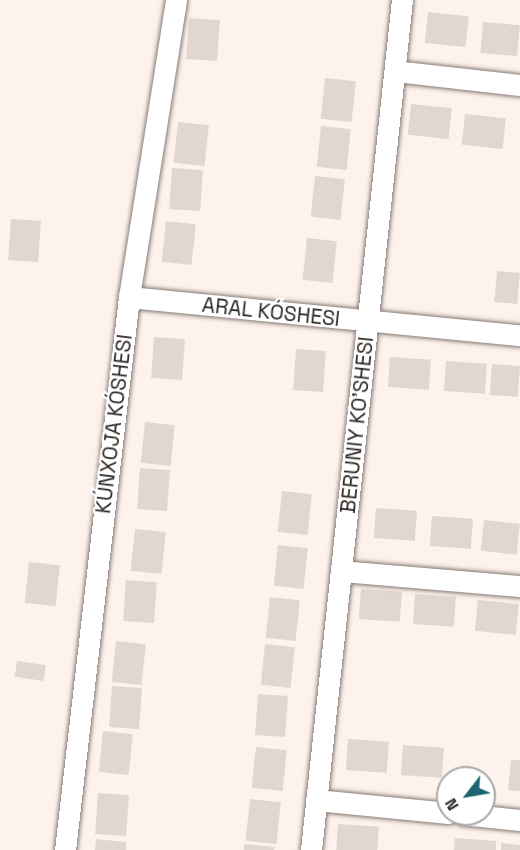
<!DOCTYPE html>
<meta charset="utf-8">
<style>
body{margin:0}
#map{position:relative;width:520px;height:850px;overflow:hidden;background:#fef2ec;font-family:"Space Grotesk",sans-serif}
div>[style]{position:absolute}
[style*='--x']{left:calc(var(--x)*1px);top:calc(var(--y)*1px);width:calc(var(--w)*1px);rotate:calc(var(--a)*1deg)}
.building>*{inset:0;background:#e2d6d0;transform-origin:0 0}
.roads{filter:drop-shadow(0 0 2px #867b76) drop-shadow(0 0 2px #867b76)}
.minor>*{height:21px;margin:-10.5px;padding:0 10.5px;transform-origin:10.5px;border-radius:10.5px;background:#fff}
span{translate:-50% -50%;white-space:nowrap;text-align:center;line-height:1.15;-webkit-text-stroke:4.5px #fff;paint-order:stroke}
.street-label{font-size:21px;color:#2b2725}
.north{position:absolute;left:436px;top:766px;width:60px;height:60px;box-sizing:border-box;background:#fff;border:2px solid #aaa9a8;border-radius:50%;rotate:239deg;font-size:16px;font-weight:700;line-height:24px;text-align:center;color:#2b2725}
.north::after{content:'';display:block;margin:auto;width:21px;height:27px;background:#1b6671;clip-path:polygon(50% 0,100% 100%,50% 72%,0 100%)}
</style>
<div id="map">
<div class="building">
<i style="left:428px;top:12px;width:41px;height:31px;rotate:6deg"></i>
<i style="left:189px;top:18px;width:31px;height:41px;rotate:4deg"></i>
<i style="left:483px;top:22px;width:37px;height:31px;rotate:5deg"></i>
<i style="left:325px;top:78px;width:31px;height:41px;rotate:6deg"></i>
<i style="left:411px;top:104px;width:41px;height:31px;rotate:6deg"></i>
<i style="left:465px;top:114px;width:41px;height:31px;rotate:6deg"></i>
<i style="left:178px;top:122px;width:31px;height:41px;rotate:6deg"></i>
<i style="left:321px;top:126px;width:30px;height:41px;rotate:6deg"></i>
<i style="left:172px;top:168px;width:31px;height:41px;rotate:4deg"></i>
<i style="left:315px;top:176px;width:30px;height:41px;rotate:6deg"></i>
<i style="left:11px;top:219px;width:30px;height:41px;rotate:4deg"></i>
<i style="left:166px;top:221px;width:30px;height:41px;rotate:6deg"></i>
<i style="left:307px;top:238px;width:30px;height:42px;rotate:6deg"></i>
<i style="left:497px;top:271px;width:23px;height:31px;rotate:5deg"></i>
<i style="left:154px;top:337px;width:31px;height:41px;rotate:4deg"></i>
<i style="left:296px;top:349px;width:30px;height:41px;rotate:4deg"></i>
<i style="left:390px;top:357px;width:41px;height:30px;rotate:4deg"></i>
<i style="left:446px;top:361px;width:41px;height:30px;rotate:4deg"></i>
<i style="left:492px;top:364px;width:28px;height:31px;rotate:4deg"></i>
<i style="left:145px;top:422px;width:30px;height:41px;rotate:6deg"></i>
<i style="left:140px;top:468px;width:30px;height:41px;rotate:4deg"></i>
<i style="left:282px;top:491px;width:30px;height:41px;rotate:6deg"></i>
<i style="left:376px;top:508px;width:41px;height:30px;rotate:4deg"></i>
<i style="left:432px;top:516px;width:41px;height:30px;rotate:4deg"></i>
<i style="left:484px;top:520px;width:36px;height:31px;rotate:6deg"></i>
<i style="left:135px;top:529px;width:31px;height:42px;rotate:6deg"></i>
<i style="left:278px;top:545px;width:30px;height:41px;rotate:6deg"></i>
<i style="left:29px;top:562px;width:31px;height:41px;rotate:6deg"></i>
<i style="left:126px;top:580px;width:31px;height:41px;rotate:4deg"></i>
<i style="left:361px;top:589px;width:41px;height:30px;rotate:4deg"></i>
<i style="left:415px;top:594px;width:41px;height:30px;rotate:4deg"></i>
<i style="left:270px;top:597px;width:30px;height:41px;rotate:6deg"></i>
<i style="left:478px;top:600px;width:41px;height:31px;rotate:6deg"></i>
<i style="left:116px;top:641px;width:30px;height:41px;rotate:6deg"></i>
<i style="left:265px;top:644px;width:30px;height:41px;rotate:6deg"></i>
<i style="left:17px;top:661px;width:29px;height:16px;rotate:8deg"></i>
<i style="left:112px;top:686px;width:30px;height:41px;rotate:4deg"></i>
<i style="left:258px;top:694px;width:30px;height:41px;rotate:4deg"></i>
<i style="left:103px;top:731px;width:30px;height:41px;rotate:6deg"></i>
<i style="left:348px;top:739px;width:41px;height:31px;rotate:4deg"></i>
<i style="left:403px;top:745px;width:41px;height:30px;rotate:4deg"></i>
<i style="left:256px;top:747px;width:31px;height:41px;rotate:6deg"></i>
<i style="clip-path:polygon(511px 760px,520px 760px,520px 791px,508px 790px)"></i>
<i style="left:98px;top:793px;width:31px;height:41px;rotate:4deg"></i>
<i style="left:250px;top:799px;width:31px;height:42px;rotate:6deg"></i>
<i style="left:338px;top:824px;width:41px;height:26px;rotate:4deg"></i>
<i style="clip-path:polygon(455px 838px,496px 841px,496px 850px,454px 850px)"></i>
<i style="clip-path:polygon(96px 839px,126px 842px,126px 850px,95px 850px)"></i>
<i style="clip-path:polygon(501px 843px,520px 845px,520px 850px,501px 850px)"></i>
<i style="clip-path:polygon(244px 844px,275px 847px,274px 850px,244px 850px)"></i>
</div>
<div class="roads">
<div class="minor">
<i style="--x:395;--y:71;--w:126;--a:6.4"></i>
<i style="--x:129;--y:297;--w:393;--a:5.6"></i>
<i style="--x:341;--y:571;--w:180;--a:4.8"></i>
<i style="--x:316;--y:800;--w:133;--a:5.6"></i>
<i style="--x:462;--y:814;--w:58;--a:5.9"></i>
<i style="--x:65;--y:850;--w:557;--a:-83.4"></i>
<i style="--x:129;--y:297;--w:301;--a:-81"></i>
<i style="--x:311;--y:850;--w:855;--a:-83.89"></i>
</div>
</div>
<div class="street-label">
<span style="left:271px;top:312px;rotate:6deg">ARAL KÓSHESI</span>
<span style="left:114px;top:424px;rotate:-83deg">KÚNXOJA KÓSHESI</span>
<span style="left:357px;top:425px;rotate:-84deg">BERUNIY KO'SHESI</span>
</div>
<div class="north">N</div>
</div>
